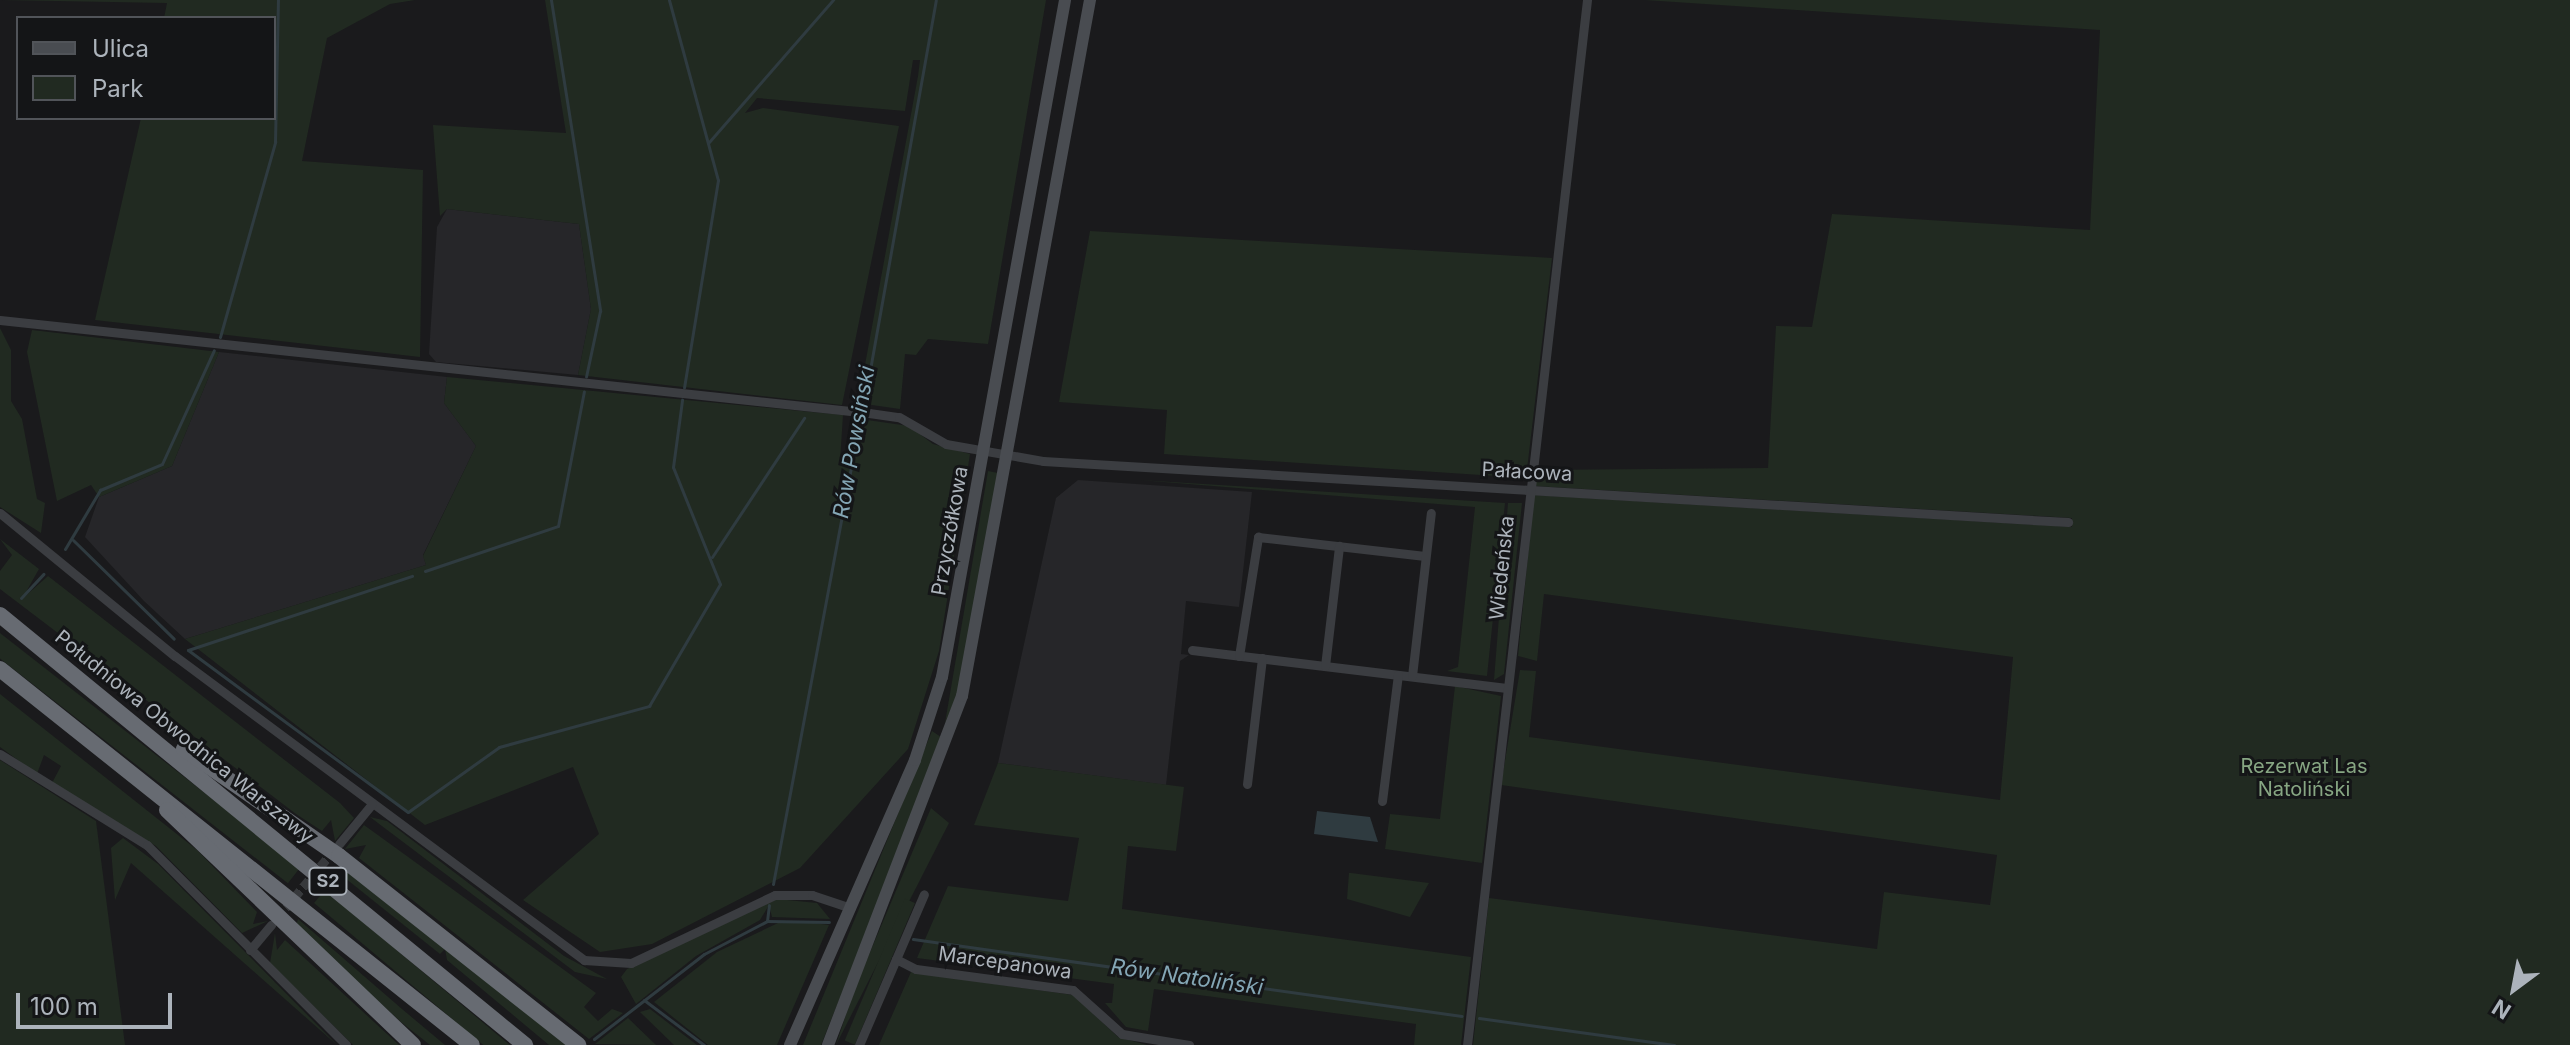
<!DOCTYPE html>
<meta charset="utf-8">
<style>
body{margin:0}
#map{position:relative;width:2570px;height:1045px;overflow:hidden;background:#1a1a1c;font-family:Inter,sans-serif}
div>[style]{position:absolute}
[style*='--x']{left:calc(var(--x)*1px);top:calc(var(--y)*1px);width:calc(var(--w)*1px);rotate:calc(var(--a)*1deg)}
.built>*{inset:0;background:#262629}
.green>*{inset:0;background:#212a21;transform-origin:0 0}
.water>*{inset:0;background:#2f3b40}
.stream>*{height:3px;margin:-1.5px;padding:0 1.5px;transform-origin:1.5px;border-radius:1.5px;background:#2f3b40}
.street-tunnel>*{height:9px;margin-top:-4.5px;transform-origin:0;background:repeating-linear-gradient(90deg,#37393c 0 9px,transparent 0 13.5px)}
.street>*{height:9px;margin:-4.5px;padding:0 4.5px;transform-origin:4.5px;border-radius:4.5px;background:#3b3d41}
.secondary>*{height:12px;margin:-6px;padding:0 6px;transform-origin:6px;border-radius:6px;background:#494c51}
.highway>*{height:16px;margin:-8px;padding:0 8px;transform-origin:8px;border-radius:8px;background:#676b72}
span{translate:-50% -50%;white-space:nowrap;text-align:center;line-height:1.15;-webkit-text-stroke:6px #141517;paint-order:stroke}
.shield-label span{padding:2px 6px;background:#141517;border:2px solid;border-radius:6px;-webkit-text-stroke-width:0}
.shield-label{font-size:18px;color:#acb3bb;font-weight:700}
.street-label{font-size:20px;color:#acb3bb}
.park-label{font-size:20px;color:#87a683}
.water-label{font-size:22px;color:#84a6b5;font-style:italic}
.legend{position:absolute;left:16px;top:16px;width:260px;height:104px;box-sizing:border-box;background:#141517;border:2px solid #515459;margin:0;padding:10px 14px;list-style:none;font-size:24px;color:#acb3bb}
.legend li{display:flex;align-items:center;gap:16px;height:40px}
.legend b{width:40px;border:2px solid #515459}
.north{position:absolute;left:2474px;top:949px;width:80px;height:80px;-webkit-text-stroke:6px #141517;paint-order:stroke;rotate:212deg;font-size:22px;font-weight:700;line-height:32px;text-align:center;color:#acb3bb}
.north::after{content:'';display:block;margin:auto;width:28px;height:36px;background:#acb3bb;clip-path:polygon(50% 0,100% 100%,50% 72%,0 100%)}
.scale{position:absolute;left:16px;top:993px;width:156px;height:36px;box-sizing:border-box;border:4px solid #acb3bb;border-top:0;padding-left:10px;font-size:24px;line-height:28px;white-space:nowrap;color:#acb3bb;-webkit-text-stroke:6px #141517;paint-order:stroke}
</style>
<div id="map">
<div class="built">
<i style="clip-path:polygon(447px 209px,579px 224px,591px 309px,578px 375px,436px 362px,429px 354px,437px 227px)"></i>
<i style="clip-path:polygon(219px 352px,447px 377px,444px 403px,476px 446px,423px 555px,426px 565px,185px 639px,144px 601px,85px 537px,99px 497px,172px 466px)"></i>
<i style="clip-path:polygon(1078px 480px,1252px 492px,1239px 607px,1186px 601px,1181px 654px,1189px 655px,1180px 661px,1166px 785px,998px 763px,1056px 498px)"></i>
</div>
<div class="green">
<i style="clip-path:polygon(415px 0,390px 4px,327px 38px,302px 161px,423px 170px,420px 357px,95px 320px,141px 118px,274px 118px,274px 18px,164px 18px,167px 3px,0 0)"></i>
<i style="clip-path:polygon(545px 0,1046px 0,988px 344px,928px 339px,916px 355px,905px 354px,900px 409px,858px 403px,918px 76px,920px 60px,913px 60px,905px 111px,757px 98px,745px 113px,763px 108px,899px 126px,842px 405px,578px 375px,591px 309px,579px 224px,447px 209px,440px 216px,433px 125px,566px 133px)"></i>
<i style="clip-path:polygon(1645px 0,2570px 0,2570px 1045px,1473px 1045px,1489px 898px,1877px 949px,1884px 892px,1990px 905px,1997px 855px,1501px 785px,1520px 670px,1536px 671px,1529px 737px,2000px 800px,2013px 657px,1544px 594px,1537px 661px,1518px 656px,1534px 495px,2072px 527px,2072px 518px,1534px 486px,1536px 470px,1768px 468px,1776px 326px,1812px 327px,1832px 214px,2090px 230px,2100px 30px)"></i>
<i style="clip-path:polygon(1090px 231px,1552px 258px,1526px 478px,1164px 454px,1167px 410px,1059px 402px)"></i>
<i style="clip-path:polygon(0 328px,11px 350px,11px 401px,22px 419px,37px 499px,45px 503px,41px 533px,0 507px)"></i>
<i style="clip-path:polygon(32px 330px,219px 352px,172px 466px,99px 497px,91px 485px,57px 501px,27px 352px)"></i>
<i style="clip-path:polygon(447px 377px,843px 415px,840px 461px,846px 462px,853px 418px,909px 426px,933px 444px,970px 454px,939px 651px,908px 749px,800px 868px,652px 944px,600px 952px,523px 900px,599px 834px,573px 767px,425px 825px,185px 639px,426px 565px,423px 556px,476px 446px,444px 403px)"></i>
<i style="clip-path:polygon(988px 471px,998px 473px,957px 695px,945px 723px)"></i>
<i style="clip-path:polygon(1139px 480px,1505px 503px,1487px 676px,1447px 671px,1458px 667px,1475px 507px)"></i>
<i style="clip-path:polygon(1508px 503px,1522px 503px,1504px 674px,1494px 680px)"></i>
<i style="clip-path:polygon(0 539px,39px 569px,22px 599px,48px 576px,340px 803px,354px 818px,335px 841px,331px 820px,322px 831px,296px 814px,0 589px,0 571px,12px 555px)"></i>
<i style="left:0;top:633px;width:381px;height:20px;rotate:38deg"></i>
<i style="clip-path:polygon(1455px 686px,1501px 696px,1482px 863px,1385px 849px,1390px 814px,1440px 819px)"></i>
<i style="clip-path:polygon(0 694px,197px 850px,257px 912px,253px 924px,268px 921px,242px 933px,156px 846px,52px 783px,61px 766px,44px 755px,37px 774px,0 747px)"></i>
<i style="clip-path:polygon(932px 731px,944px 739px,821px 1045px,803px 1045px)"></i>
<i style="clip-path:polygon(0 760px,96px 821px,125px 1045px,0 1045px)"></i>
<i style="clip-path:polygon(998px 763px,1184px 787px,1176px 851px,1128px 846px,1122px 909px,1471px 957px,1461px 1045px,1414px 1045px,1416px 1024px,1154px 989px,1148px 1031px,1126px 1027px,1105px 1003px,1112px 1003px,1114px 984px,917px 958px,948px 886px,1068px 901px,1079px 838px,974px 825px)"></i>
<i style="clip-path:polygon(931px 808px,949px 823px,836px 1045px,854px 990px)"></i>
<i style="clip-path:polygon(370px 817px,387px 821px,564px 956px,607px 979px,575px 972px)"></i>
<i style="clip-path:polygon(364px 825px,596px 993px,584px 1007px,598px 1021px,612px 1009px,623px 1013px,589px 1039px,359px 858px,366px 845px,345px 849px)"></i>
<i style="clip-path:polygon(123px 838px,158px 864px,337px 1045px,131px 863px,115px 900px,111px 848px)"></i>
<i style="clip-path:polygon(343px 869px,569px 1045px,549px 1045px,447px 960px,445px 949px,440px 954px,340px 874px)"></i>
<i style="clip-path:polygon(1349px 873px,1351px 873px,1429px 883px,1410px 917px,1347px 899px)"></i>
<i style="left:325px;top:890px;width:243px;height:17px;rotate:40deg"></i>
<i style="clip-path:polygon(777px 899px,817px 903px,830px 919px,772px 917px,769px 905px,760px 920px,696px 956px,636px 1004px,621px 977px,627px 969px)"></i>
<i style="left:915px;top:903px;width:154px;height:11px;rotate:113deg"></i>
<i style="clip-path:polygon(298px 919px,402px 1009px,445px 1045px,430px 1045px,401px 1022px,296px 926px)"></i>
<i style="clip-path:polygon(807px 922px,829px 925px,777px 1045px,708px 1045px,654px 1002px,717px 952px,778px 923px)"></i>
<i style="clip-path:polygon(275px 933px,277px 950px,285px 940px,399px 1045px,353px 1045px,270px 963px)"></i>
<i style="clip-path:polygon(911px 972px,1073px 995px,1118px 1037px,1147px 1045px,879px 1045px)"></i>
<i style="clip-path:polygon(650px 1009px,697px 1045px,674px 1045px,640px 1012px)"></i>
<i style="clip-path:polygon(628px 1018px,656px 1045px,595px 1044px)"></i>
</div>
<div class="water">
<i style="clip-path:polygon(1317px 811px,1370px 817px,1378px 842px,1314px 834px)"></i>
</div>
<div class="stream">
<i style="--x:551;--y:0;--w:315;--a:81"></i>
<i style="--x:600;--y:311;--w:67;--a:102"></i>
<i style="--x:669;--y:0;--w:187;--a:74.8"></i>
<i style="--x:718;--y:180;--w:210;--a:99.3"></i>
<i style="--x:709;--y:142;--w:189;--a:-48.9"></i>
<i style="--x:220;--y:337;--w:203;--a:-74.2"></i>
<i style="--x:275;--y:142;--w:142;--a:-88.8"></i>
<i style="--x:863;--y:409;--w:415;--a:-79.9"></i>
<i style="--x:73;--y:540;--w:141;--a:44.4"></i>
<i style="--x:65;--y:549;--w:69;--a:-59.3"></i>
<i style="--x:100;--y:490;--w:67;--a:-22.8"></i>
<i style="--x:162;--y:464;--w:125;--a:-65.5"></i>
<i style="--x:712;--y:557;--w:167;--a:-56.5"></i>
<i style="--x:425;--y:571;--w:140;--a:-18.7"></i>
<i style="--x:558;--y:526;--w:137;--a:-79.1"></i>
<i style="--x:21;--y:598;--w:33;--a:-47"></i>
<i style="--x:188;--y:650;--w:273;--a:36.4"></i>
<i style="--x:408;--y:812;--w:112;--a:-35.5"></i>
<i style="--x:499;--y:747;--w:156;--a:-15.3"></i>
<i style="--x:649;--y:706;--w:141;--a:-59.8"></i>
<i style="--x:720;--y:584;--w:126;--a:-111.9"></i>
<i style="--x:673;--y:467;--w:68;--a:-82.3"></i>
<i style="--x:188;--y:650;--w:236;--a:-18.3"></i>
<i style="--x:773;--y:884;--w:476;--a:-79.4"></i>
<i style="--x:767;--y:921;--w:16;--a:-83"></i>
<i style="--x:913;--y:939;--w:554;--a:7.98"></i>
<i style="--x:644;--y:1000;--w:75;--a:36.9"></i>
<i style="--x:1479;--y:1018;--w:197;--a:7.9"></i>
<i style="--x:594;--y:1039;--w:139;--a:-37.7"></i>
<i style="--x:704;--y:954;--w:71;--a:-27.6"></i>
<i style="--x:767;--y:921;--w:62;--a:0.9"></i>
</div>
<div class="street-tunnel">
<i style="--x:277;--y:918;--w:89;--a:-50"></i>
</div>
<div class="street">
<i style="--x:0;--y:320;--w:874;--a:6.11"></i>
<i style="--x:869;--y:413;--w:30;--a:8"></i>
<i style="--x:899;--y:417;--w:54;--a:29.9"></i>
<i style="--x:946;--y:444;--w:98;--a:9.9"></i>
<i style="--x:1043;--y:461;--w:1027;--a:3.41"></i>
<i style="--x:0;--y:513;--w:226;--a:39.3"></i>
<i style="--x:175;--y:656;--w:510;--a:36.62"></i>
<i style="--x:584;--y:960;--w:47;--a:3.7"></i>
<i style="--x:631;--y:963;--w:159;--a:-25.3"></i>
<i style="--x:775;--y:895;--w:37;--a:0"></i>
<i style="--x:812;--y:895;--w:41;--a:18.4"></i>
<i style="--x:1192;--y:650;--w:317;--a:6.9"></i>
<i style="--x:1239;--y:656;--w:121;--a:-80.9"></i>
<i style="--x:1258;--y:537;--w:168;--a:6.5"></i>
<i style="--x:1325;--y:666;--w:121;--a:-83.3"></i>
<i style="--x:1412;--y:676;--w:164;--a:-83.4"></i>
<i style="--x:0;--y:754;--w:173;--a:31.8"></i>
<i style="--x:147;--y:845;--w:282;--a:45.1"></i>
<i style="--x:1247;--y:784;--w:127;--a:-83.2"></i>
<i style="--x:1382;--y:801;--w:127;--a:-82.8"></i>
<i style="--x:339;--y:844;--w:52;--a:-50.5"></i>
<i style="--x:250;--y:950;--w:33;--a:-50"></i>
<i style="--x:896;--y:959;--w:22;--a:27"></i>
<i style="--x:916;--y:969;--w:158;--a:7.6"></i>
<i style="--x:1073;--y:990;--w:66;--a:41.9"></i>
<i style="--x:1122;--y:1034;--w:68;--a:9.3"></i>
<i style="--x:859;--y:1045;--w:164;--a:-66.7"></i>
<i style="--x:1467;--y:1045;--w:1052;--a:-83.45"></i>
</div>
<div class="secondary">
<i style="--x:790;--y:1045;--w:311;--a:-66.3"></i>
<i style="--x:915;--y:760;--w:87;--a:-72"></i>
<i style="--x:942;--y:677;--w:688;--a:-79.7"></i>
<i style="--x:828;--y:1045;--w:374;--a:-69"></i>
<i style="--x:962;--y:696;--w:708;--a:-79.58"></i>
</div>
<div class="highway">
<i style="--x:0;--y:615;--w:679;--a:39.32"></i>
<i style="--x:0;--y:669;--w:603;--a:38.54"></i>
<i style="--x:184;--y:749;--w:188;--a:34.6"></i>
<i style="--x:339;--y:856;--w:305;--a:38.3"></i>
<i style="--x:167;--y:810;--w:340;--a:43.7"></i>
</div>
<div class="shield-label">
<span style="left:328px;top:881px">S2</span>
</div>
<div class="street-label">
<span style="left:1527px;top:472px;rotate:3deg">Pałacowa</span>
<span style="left:950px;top:531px;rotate:-80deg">Przyczółkowa</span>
<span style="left:1502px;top:568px;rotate:-84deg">Wiedeńska</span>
<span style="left:184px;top:737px;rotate:39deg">Południowa Obwodnica Warszawy</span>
<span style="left:1005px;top:963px;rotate:8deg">Marcepanowa</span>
</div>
<div class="park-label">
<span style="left:2304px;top:778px">Rezerwat Las<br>Natoliński</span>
</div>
<div class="water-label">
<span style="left:854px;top:442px;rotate:-80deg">Rów Powsiński</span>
<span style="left:1187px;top:977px;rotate:8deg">Rów Natoliński</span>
</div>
<ul class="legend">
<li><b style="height:10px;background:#494c51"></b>Ulica</li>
<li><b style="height:22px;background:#212a21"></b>Park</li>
</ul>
<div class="north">N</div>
<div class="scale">100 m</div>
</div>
